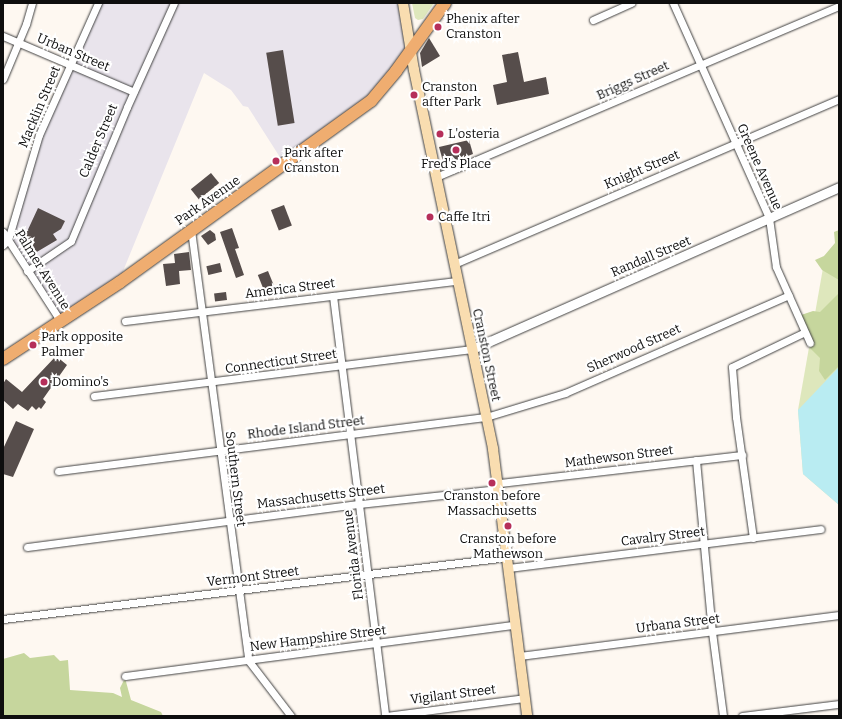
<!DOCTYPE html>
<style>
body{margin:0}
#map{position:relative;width:842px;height:719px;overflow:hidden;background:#fef8f1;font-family:Bitter,serif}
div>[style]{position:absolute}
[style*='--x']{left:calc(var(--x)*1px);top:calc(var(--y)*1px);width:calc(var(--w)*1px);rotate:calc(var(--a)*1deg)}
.industrial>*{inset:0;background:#e9e4ec}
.green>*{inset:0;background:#dee7bc}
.forest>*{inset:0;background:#c6d69d}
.water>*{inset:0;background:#b9ecf2}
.building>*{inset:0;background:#564d4b;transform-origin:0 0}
.roads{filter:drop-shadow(0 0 1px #414141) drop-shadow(0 0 1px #414141)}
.minor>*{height:7px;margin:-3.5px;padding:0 3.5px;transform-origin:3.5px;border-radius:3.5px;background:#fff}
.tertiary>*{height:9px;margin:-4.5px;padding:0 4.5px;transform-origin:4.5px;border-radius:4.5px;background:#fff}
.secondary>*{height:10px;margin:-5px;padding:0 5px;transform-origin:5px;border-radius:5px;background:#f9ddb0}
.primary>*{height:12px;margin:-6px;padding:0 6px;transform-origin:6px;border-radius:6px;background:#efad70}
.dots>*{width:11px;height:11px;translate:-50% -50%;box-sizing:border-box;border:2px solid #fff;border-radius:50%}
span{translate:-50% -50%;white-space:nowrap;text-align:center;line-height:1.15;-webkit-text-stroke:4px #fff;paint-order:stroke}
.poi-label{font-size:13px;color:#0e0e0e}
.left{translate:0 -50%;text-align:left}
.street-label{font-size:13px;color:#0e0e0e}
.frame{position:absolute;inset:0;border:4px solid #0e0e0e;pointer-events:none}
</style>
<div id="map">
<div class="industrial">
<i style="clip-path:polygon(99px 3px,400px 3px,410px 50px,371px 98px,283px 162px,248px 107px,243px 106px,231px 90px,204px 73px,119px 281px,61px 319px,11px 245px,10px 233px,38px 139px)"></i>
</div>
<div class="green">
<i style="clip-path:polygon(412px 3px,434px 3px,423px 19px,418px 20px,415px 18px)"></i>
<i style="clip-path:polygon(839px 263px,839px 505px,803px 474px,798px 410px,823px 268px)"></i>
</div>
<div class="forest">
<i style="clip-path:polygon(839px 230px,839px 280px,822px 270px,815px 260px,824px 256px,835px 243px,834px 232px)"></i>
<i style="clip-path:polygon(839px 293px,839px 366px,825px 380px,819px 371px,820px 358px,810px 348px,802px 334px,798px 316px,813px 311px,820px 312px)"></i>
<i style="clip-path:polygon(24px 653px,30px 658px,54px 655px,60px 661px,68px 660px,70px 690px,113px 693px,122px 697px,120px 688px,125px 678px,131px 700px,161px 712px,163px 716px,3px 716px,3px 659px)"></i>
</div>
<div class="water">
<i style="clip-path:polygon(839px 367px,839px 505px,803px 474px,798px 410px)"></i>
</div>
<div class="building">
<i style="clip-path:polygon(429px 38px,440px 56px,422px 67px,420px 53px)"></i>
<i style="left:283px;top:50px;width:74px;height:17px;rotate:81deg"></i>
<i style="clip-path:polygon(518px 52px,524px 82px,546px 77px,549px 94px,497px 105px,493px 85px,507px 82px,502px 55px)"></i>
<i style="clip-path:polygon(469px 140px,473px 154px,444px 165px,439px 147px)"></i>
<i style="left:211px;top:173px;width:13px;height:26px;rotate:51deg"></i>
<i style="left:284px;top:205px;width:22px;height:14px;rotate:69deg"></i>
<i style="clip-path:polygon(38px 208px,65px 221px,61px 229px,53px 234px,57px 240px,35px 253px,25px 236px)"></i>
<i style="clip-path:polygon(232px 228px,239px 248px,235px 249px,244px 275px,236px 278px,220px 232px)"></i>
<i style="clip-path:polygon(210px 230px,215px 234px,216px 240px,208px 245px,201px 236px)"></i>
<i style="clip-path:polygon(189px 252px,191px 270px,179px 271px,180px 284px,166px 286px,163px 264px,175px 263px,174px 254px)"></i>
<i style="left:220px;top:263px;width:9px;height:14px;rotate:77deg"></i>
<i style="left:268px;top:271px;width:24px;height:11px;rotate:68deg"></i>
<i style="left:226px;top:292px;width:8px;height:12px;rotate:83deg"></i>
<i style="clip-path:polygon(56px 356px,67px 365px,43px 399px,46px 402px,41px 409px,39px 407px,36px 410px,32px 406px,28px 411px,18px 404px,13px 409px,3px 400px,3px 384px,6px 379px,22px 392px)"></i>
<i style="clip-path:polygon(16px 421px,34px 429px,13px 477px,3px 474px,3px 449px)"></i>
</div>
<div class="roads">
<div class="minor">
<i style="--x:673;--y:3;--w:235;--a:65.9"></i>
<i style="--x:769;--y:218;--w:49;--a:81.9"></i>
<i style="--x:776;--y:267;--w:83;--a:65.9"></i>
<i style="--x:593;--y:20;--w:42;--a:-24.1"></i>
<i style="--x:3;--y:36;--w:142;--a:23.1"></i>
<i style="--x:3;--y:79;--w:60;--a:-67.3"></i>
<i style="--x:26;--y:24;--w:22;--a:-74"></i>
<i style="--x:436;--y:177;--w:438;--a:-23"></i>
<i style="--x:191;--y:230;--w:434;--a:82.4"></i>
<i style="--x:248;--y:660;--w:71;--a:52.5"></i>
<i style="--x:3;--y:232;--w:107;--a:57.2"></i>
<i style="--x:3;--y:245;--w:7;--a:-45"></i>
<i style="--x:8;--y:240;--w:109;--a:-73.6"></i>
<i style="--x:39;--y:135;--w:145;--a:-65.9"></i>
<i style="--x:454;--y:264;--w:419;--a:-23.2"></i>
<i style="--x:27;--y:271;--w:53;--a:-34.3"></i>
<i style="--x:71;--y:241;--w:145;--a:-67.3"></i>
<i style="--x:127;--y:107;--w:114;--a:-65.7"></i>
<i style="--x:333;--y:296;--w:423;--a:82.9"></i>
<i style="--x:125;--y:321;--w:334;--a:-6.9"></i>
<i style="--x:94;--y:396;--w:381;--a:-7.1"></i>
<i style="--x:696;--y:460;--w:173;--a:84.7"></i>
<i style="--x:712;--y:632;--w:85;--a:82.5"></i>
<i style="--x:58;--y:471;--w:431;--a:-7.2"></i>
<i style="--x:486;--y:417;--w:83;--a:-16.9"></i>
<i style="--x:565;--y:393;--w:244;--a:-23.6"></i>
<i style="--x:499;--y:483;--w:245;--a:-6.6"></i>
<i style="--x:753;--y:538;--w:122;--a:-98"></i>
<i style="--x:736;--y:417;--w:50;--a:-94.6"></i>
<i style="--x:732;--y:367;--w:79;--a:-25.6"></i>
<i style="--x:27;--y:547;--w:336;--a:-7.4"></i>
<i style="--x:360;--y:504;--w:140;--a:-6.2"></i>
<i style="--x:508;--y:568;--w:315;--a:-7.1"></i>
<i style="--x:3;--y:619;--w:508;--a:-7.01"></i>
<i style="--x:519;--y:656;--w:323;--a:-7.3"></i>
<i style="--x:125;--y:676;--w:393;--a:-7.5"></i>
<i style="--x:386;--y:716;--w:139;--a:-7.4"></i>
<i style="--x:742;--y:716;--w:98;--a:-7.1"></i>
</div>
<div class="tertiary">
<i style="--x:472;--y:349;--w:401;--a:-23.8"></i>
</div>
<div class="secondary">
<i style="--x:403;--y:3;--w:68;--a:80.7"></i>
<i style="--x:414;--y:70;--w:387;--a:78.2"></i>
<i style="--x:493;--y:449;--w:269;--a:82.7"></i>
</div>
<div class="primary">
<i style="--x:3;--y:359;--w:140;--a:-33.3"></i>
<i style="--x:120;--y:282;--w:309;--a:-35.8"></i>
<i style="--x:371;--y:101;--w:39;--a:-50"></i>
<i style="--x:396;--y:71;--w:84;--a:-54.2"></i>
</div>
</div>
<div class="dots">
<i style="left:438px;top:27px;background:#b62f5a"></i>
<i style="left:414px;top:95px;background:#b62f5a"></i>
<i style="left:440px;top:134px;background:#b62f5a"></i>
<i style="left:456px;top:150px;background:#b62f5a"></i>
<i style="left:276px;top:161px;background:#b62f5a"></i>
<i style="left:430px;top:217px;background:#b62f5a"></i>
<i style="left:33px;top:345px;background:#b62f5a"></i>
<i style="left:44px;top:382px;background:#b62f5a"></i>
<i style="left:492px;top:483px;background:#b62f5a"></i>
<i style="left:508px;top:526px;background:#b62f5a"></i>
</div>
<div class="poi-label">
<span class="left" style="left:446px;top:27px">Phenix after<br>Cranston</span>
<span class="left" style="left:422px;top:95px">Cranston<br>after Park</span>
<span class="left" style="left:448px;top:134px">L'osteria</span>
<span class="left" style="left:284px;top:161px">Park after<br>Cranston</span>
<span style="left:456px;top:164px">Fred's Place</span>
<span class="left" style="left:438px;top:217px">Caffe Itri</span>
<span class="left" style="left:41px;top:345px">Park opposite<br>Palmer</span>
<span class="left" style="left:52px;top:382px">Domino's</span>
<span style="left:492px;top:504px">Cranston before<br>Massachusetts</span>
<span style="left:508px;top:547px">Cranston before<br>Mathewson</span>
</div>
<div class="street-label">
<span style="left:73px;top:53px;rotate:23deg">Urban Street</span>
<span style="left:633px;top:81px;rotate:-24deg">Briggs Street</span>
<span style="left:40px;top:107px;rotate:-67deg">Macklin Street</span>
<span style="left:99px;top:141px;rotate:-67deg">Calder Street</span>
<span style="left:759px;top:167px;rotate:66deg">Greene Avenue</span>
<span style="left:642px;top:170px;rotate:-23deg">Knight Street</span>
<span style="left:208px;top:201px;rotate:-35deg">Park Avenue</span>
<span style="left:651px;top:257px;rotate:-23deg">Randall Street</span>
<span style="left:42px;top:270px;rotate:58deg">Palmer Avenue</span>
<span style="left:290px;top:289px;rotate:-7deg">America Street</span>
<span style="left:634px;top:349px;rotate:-24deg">Sherwood Street</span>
<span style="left:486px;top:355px;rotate:78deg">Cranston Street</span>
<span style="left:281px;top:362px;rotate:-8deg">Connecticut Street</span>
<span style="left:306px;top:428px;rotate:-7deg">Rhode Island Street</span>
<span style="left:619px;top:457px;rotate:-7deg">Mathewson Street</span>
<span style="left:235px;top:479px;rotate:83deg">Southern Street</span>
<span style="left:321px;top:497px;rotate:-7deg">Massachusetts Street</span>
<span style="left:663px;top:537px;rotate:-7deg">Cavalry Street</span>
<span style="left:354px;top:555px;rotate:-97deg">Florida Avenue</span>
<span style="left:253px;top:577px;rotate:-7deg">Vermont Street</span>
<span style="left:678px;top:624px;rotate:-7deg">Urbana Street</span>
<span style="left:318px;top:639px;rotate:-7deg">New Hampshire Street</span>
<span style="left:453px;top:695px;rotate:-7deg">Vigilant Street</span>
</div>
<div class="frame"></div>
</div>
